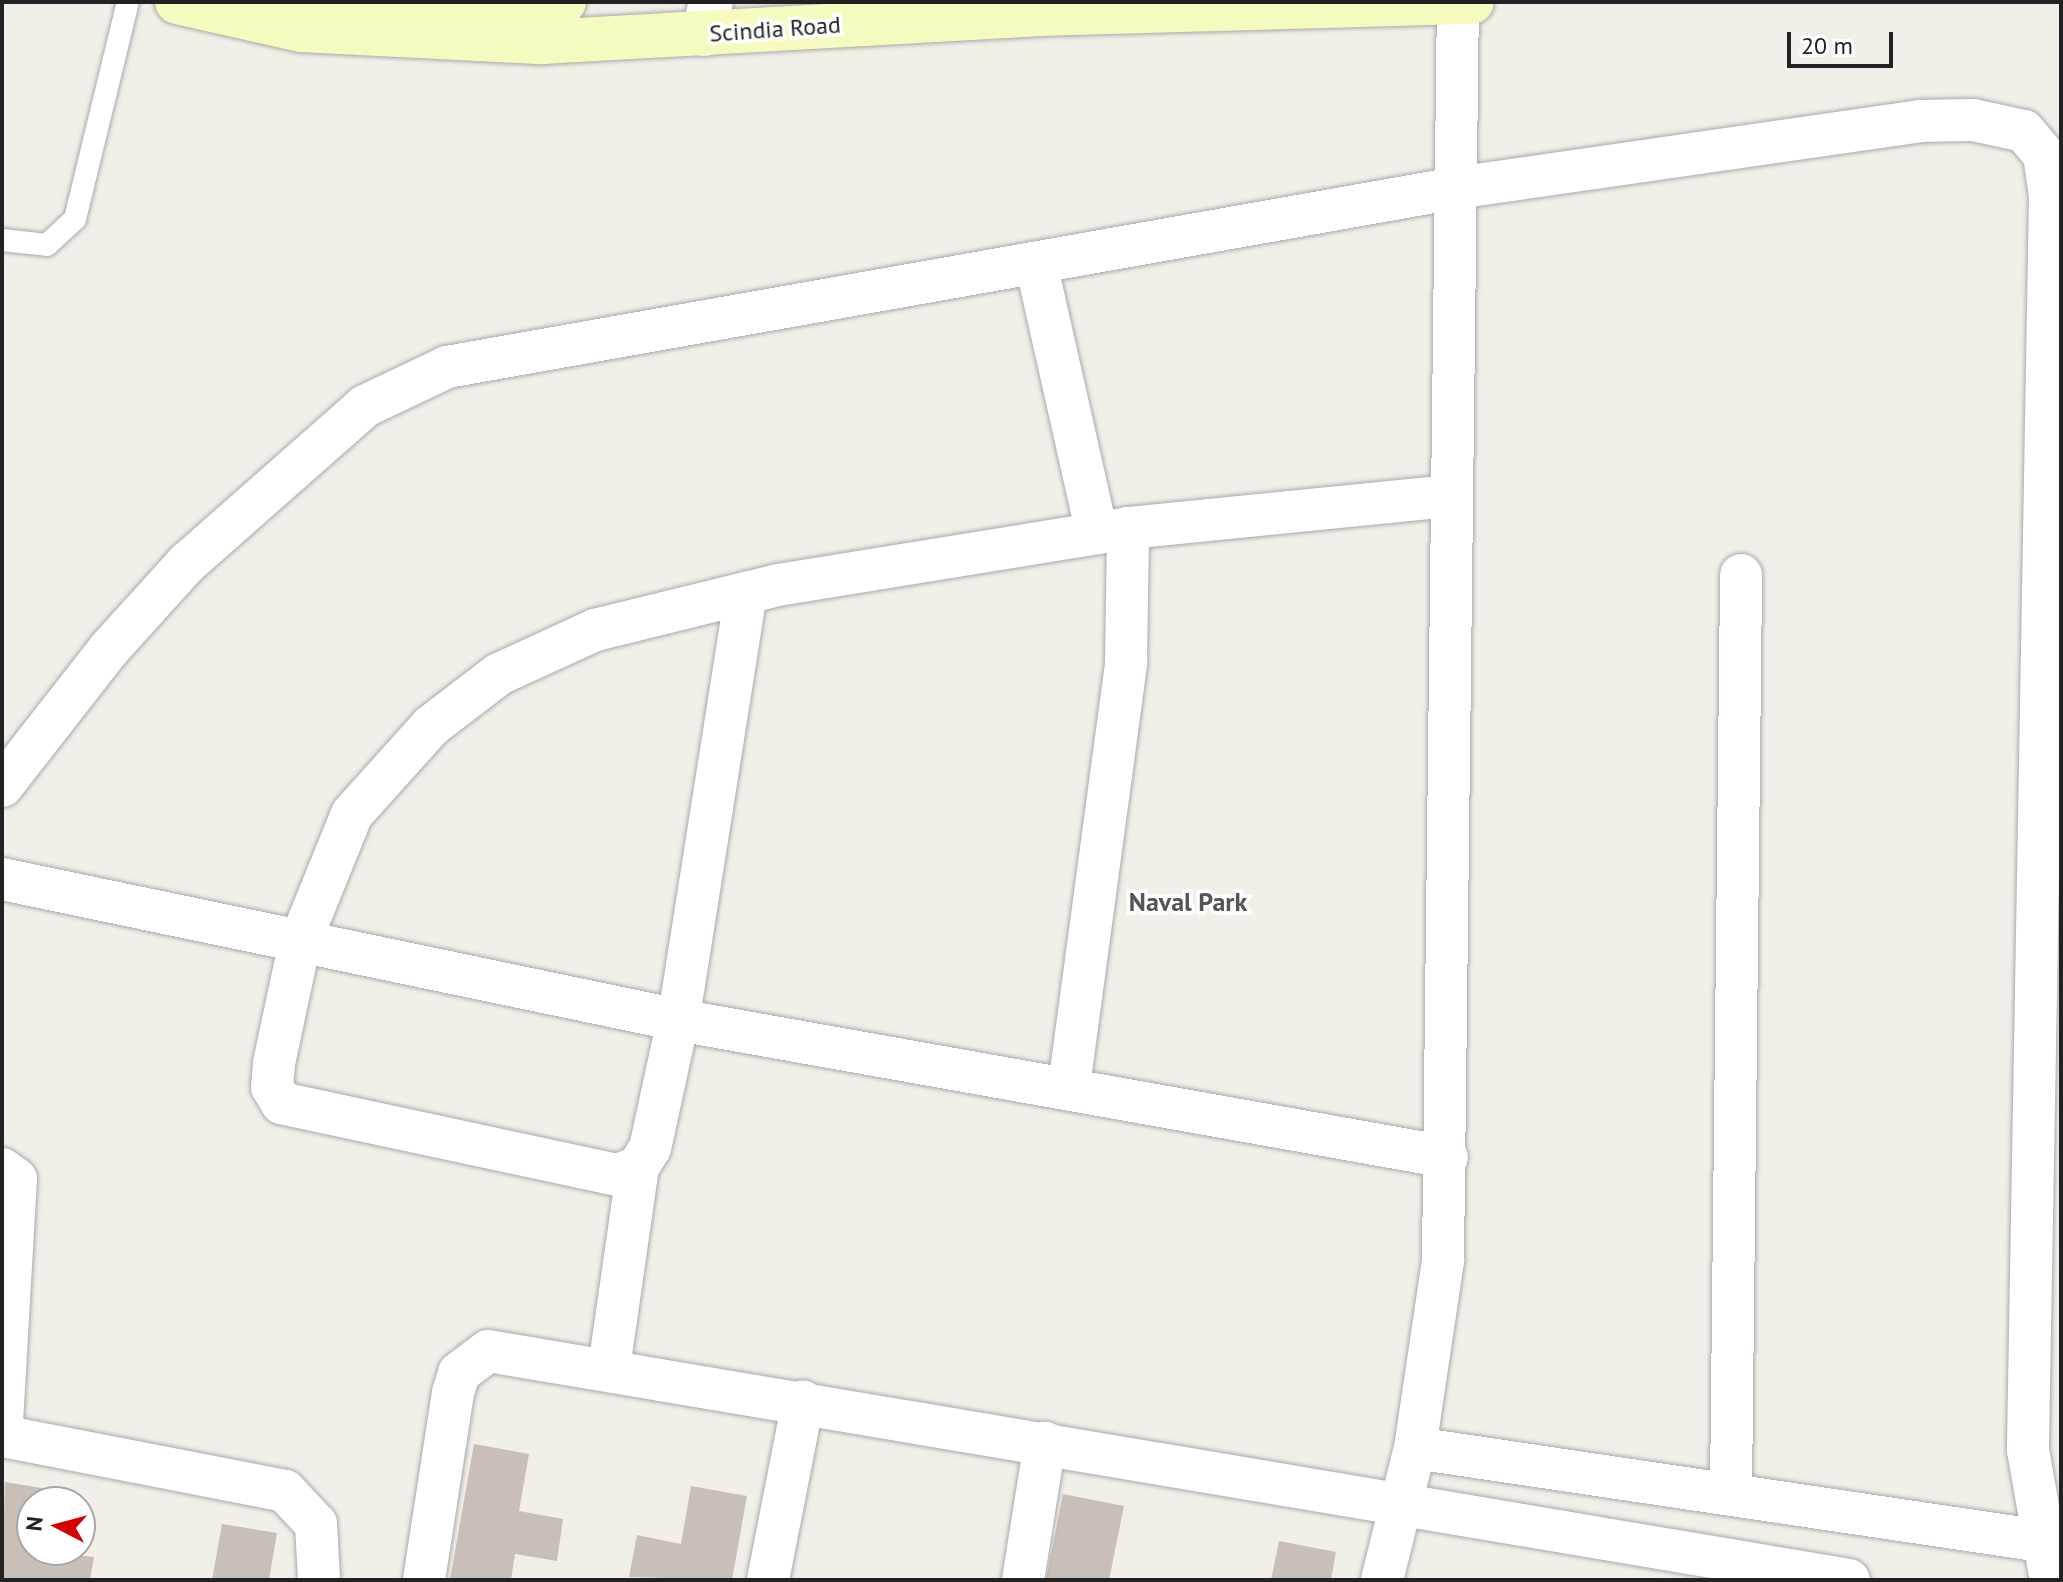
<!DOCTYPE html>
<style>
body{margin:0}
#map{position:relative;width:2063px;height:1582px;overflow:hidden;background:#f2efe9;font-family:"PT Sans",sans-serif}
div>[style]{position:absolute}
[style*='--x']{left:calc(var(--x)*1px);top:calc(var(--y)*1px);width:calc(var(--w)*1px);rotate:calc(var(--a)*1deg)}
.building>*{inset:0;background:#c7bfb8}
.roads{filter:drop-shadow(0 0 2px #a9a9a9) drop-shadow(0 0 2px #a9a9a9)}
.service>*{height:22px;margin:-11px;padding:0 11px;transform-origin:11px;border-radius:11px;background:#fff}
.minor>*{height:42px;margin:-21px;padding:0 21px;transform-origin:21px;border-radius:21px;background:#fff}
.tertiary>*{height:44px;margin:-22px;padding:0 22px;transform-origin:22px;border-radius:22px;background:#fff}
.secondary>*{height:44px;margin:-22px;padding:0 22px;transform-origin:22px;border-radius:22px;background:#f7fabf}
span{translate:-50% -50%;white-space:nowrap;text-align:center;line-height:1.15;-webkit-text-stroke:7px #fff;paint-order:stroke}
.street-label{font-size:24px;color:#222}
.neighbourhood-label{font-size:26px;color:#555;font-weight:700}
.frame{position:absolute;inset:0;border:4px solid #222;pointer-events:none}
.north{position:absolute;left:16px;top:1486px;width:80px;height:80px;box-sizing:border-box;background:#fff;border:2px solid #a7a7a7;border-radius:50%;rotate:276deg;font-size:22px;font-weight:700;line-height:32px;text-align:center;color:#222}
.north::after{content:'';display:block;margin:auto;width:28px;height:36px;background:#d40000;clip-path:polygon(50% 0,100% 100%,50% 72%,0 100%)}
.scale{position:absolute;left:1787px;top:32px;width:106px;height:36px;box-sizing:border-box;border:4px solid #222;border-top:0;padding-left:10px;font-size:24px;line-height:28px;white-space:nowrap;color:#222;-webkit-text-stroke:6px #fff;paint-order:stroke}
</style>
<div id="map">
<div class="building">
<i style="clip-path:polygon(474px 1444px,529px 1454px,519px 1511px,563px 1519px,557px 1561px,515px 1554px,511px 1580px,450px 1580px)"></i>
<i style="clip-path:polygon(5px 1482px,60px 1491px,58px 1502px,32px 1502px,32px 1550px,94px 1557px,90px 1580px,2px 1580px)"></i>
<i style="clip-path:polygon(691px 1486px,747px 1496px,732px 1580px,629px 1577px,637px 1535px,681px 1544px)"></i>
<i style="clip-path:polygon(1063px 1494px,1124px 1506px,1109px 1580px,1046px 1580px)"></i>
<i style="clip-path:polygon(222px 1524px,277px 1533px,269px 1580px,212px 1580px)"></i>
<i style="clip-path:polygon(1279px 1541px,1336px 1552px,1331px 1580px,1271px 1580px)"></i>
</div>
<div class="roads">
<div class="service">
<i style="--x:2;--y:240;--w:45;--a:6.3"></i>
<i style="--x:47;--y:245;--w:38;--a:-43"></i>
<i style="--x:75;--y:219;--w:223;--a:-76.3"></i>
</div>
<div class="minor">
<i style="--x:1036;--y:263;--w:277;--a:77.3"></i>
<i style="--x:746;--y:593;--w:432;--a:99"></i>
<i style="--x:678;--y:1020;--w:131;--a:102.3"></i>
<i style="--x:650;--y:1148;--w:22;--a:122"></i>
<i style="--x:638;--y:1167;--w:22;--a:159"></i>
<i style="--x:617;--y:1175;--w:343;--a:-167.9"></i>
<i style="--x:282;--y:1103;--w:19;--a:-122"></i>
<i style="--x:272;--y:1087;--w:24;--a:-85"></i>
<i style="--x:274;--y:1063;--w:124;--a:-77.9"></i>
<i style="--x:300;--y:942;--w:138;--a:-67.9"></i>
<i style="--x:352;--y:814;--w:118;--a:-48.1"></i>
<i style="--x:431;--y:726;--w:86;--a:-37.4"></i>
<i style="--x:499;--y:674;--w:106;--a:-24.6"></i>
<i style="--x:595;--y:630;--w:188;--a:-13.8"></i>
<i style="--x:778;--y:585;--w:355;--a:-9.2"></i>
<i style="--x:1128;--y:528;--w:321;--a:-5.7"></i>
<i style="--x:2;--y:786;--w:174;--a:-52"></i>
<i style="--x:109;--y:649;--w:116;--a:-47.8"></i>
<i style="--x:187;--y:563;--w:237;--a:-41.4"></i>
<i style="--x:365;--y:406;--w:91;--a:-25.4"></i>
<i style="--x:447;--y:367;--w:1025;--a:-10.06"></i>
<i style="--x:1456;--y:188;--w:469;--a:-8.2"></i>
<i style="--x:1920;--y:121;--w:53;--a:-1.1"></i>
<i style="--x:1973;--y:120;--w:52;--a:12.2"></i>
<i style="--x:2024;--y:131;--w:31;--a:50"></i>
<i style="--x:2044;--y:155;--w:41;--a:81.7"></i>
<i style="--x:2050;--y:196;--w:1254;--a:91.01"></i>
<i style="--x:2028;--y:1450;--w:132;--a:80"></i>
<i style="--x:2;--y:879;--w:691;--a:11.78"></i>
<i style="--x:678;--y:1020;--w:781;--a:10.1"></i>
<i style="--x:1069;--y:1086;--w:428;--a:-82.3"></i>
<i style="--x:1126;--y:662;--w:134;--a:-89.1"></i>
<i style="--x:2;--y:1169;--w:17;--a:36"></i>
<i style="--x:16;--y:1179;--w:244;--a:93.3"></i>
<i style="--x:609;--y:1368;--w:203;--a:-81.8"></i>
<i style="--x:2;--y:1436;--w:288;--a:11"></i>
<i style="--x:285;--y:1491;--w:45;--a:46.8"></i>
<i style="--x:316;--y:1524;--w:56;--a:86.9"></i>
<i style="--x:1415;--y:1448;--w:634;--a:8.44"></i>
<i style="--x:1731;--y:1491;--w:916;--a:-89.37"></i>
<i style="--x:424;--y:1580;--w:189;--a:-81.2"></i>
<i style="--x:453;--y:1393;--w:21;--a:-73"></i>
<i style="--x:459;--y:1373;--w:36;--a:-37"></i>
<i style="--x:488;--y:1351;--w:1380;--a:9.55"></i>
<i style="--x:768;--y:1580;--w:182;--a:-78.9"></i>
<i style="--x:1023;--y:1580;--w:139;--a:-80.9"></i>
<i style="--x:1382;--y:1580;--w:136;--a:-76"></i>
<i style="--x:1415;--y:1448;--w:190;--a:-81.5"></i>
<i style="--x:1443;--y:1260;--w:1257;--a:-89.32"></i>
</div>
<div class="tertiary">
<i style="--x:704;--y:34;--w:33;--a:-78"></i>
</div>
<div class="secondary">
<i style="--x:177;--y:2;--w:127;--a:12.7"></i>
<i style="--x:301;--y:30;--w:241;--a:2.9"></i>
<i style="--x:542;--y:42;--w:501;--a:-3.21"></i>
<i style="--x:1042;--y:14;--w:430;--a:-1.6"></i>
<i style="--x:296;--y:2;--w:171;--a:0"></i>
<i style="--x:475;--y:2;--w:89;--a:0"></i>
</div>
</div>
<div class="street-label">
<span style="left:775px;top:29px;rotate:-4deg">Scindia Road</span>
</div>
<div class="neighbourhood-label">
<span style="left:1188px;top:902px">Naval Park</span>
</div>
<div class="frame"></div>
<div class="north">N</div>
<div class="scale">20 m</div>
</div>
